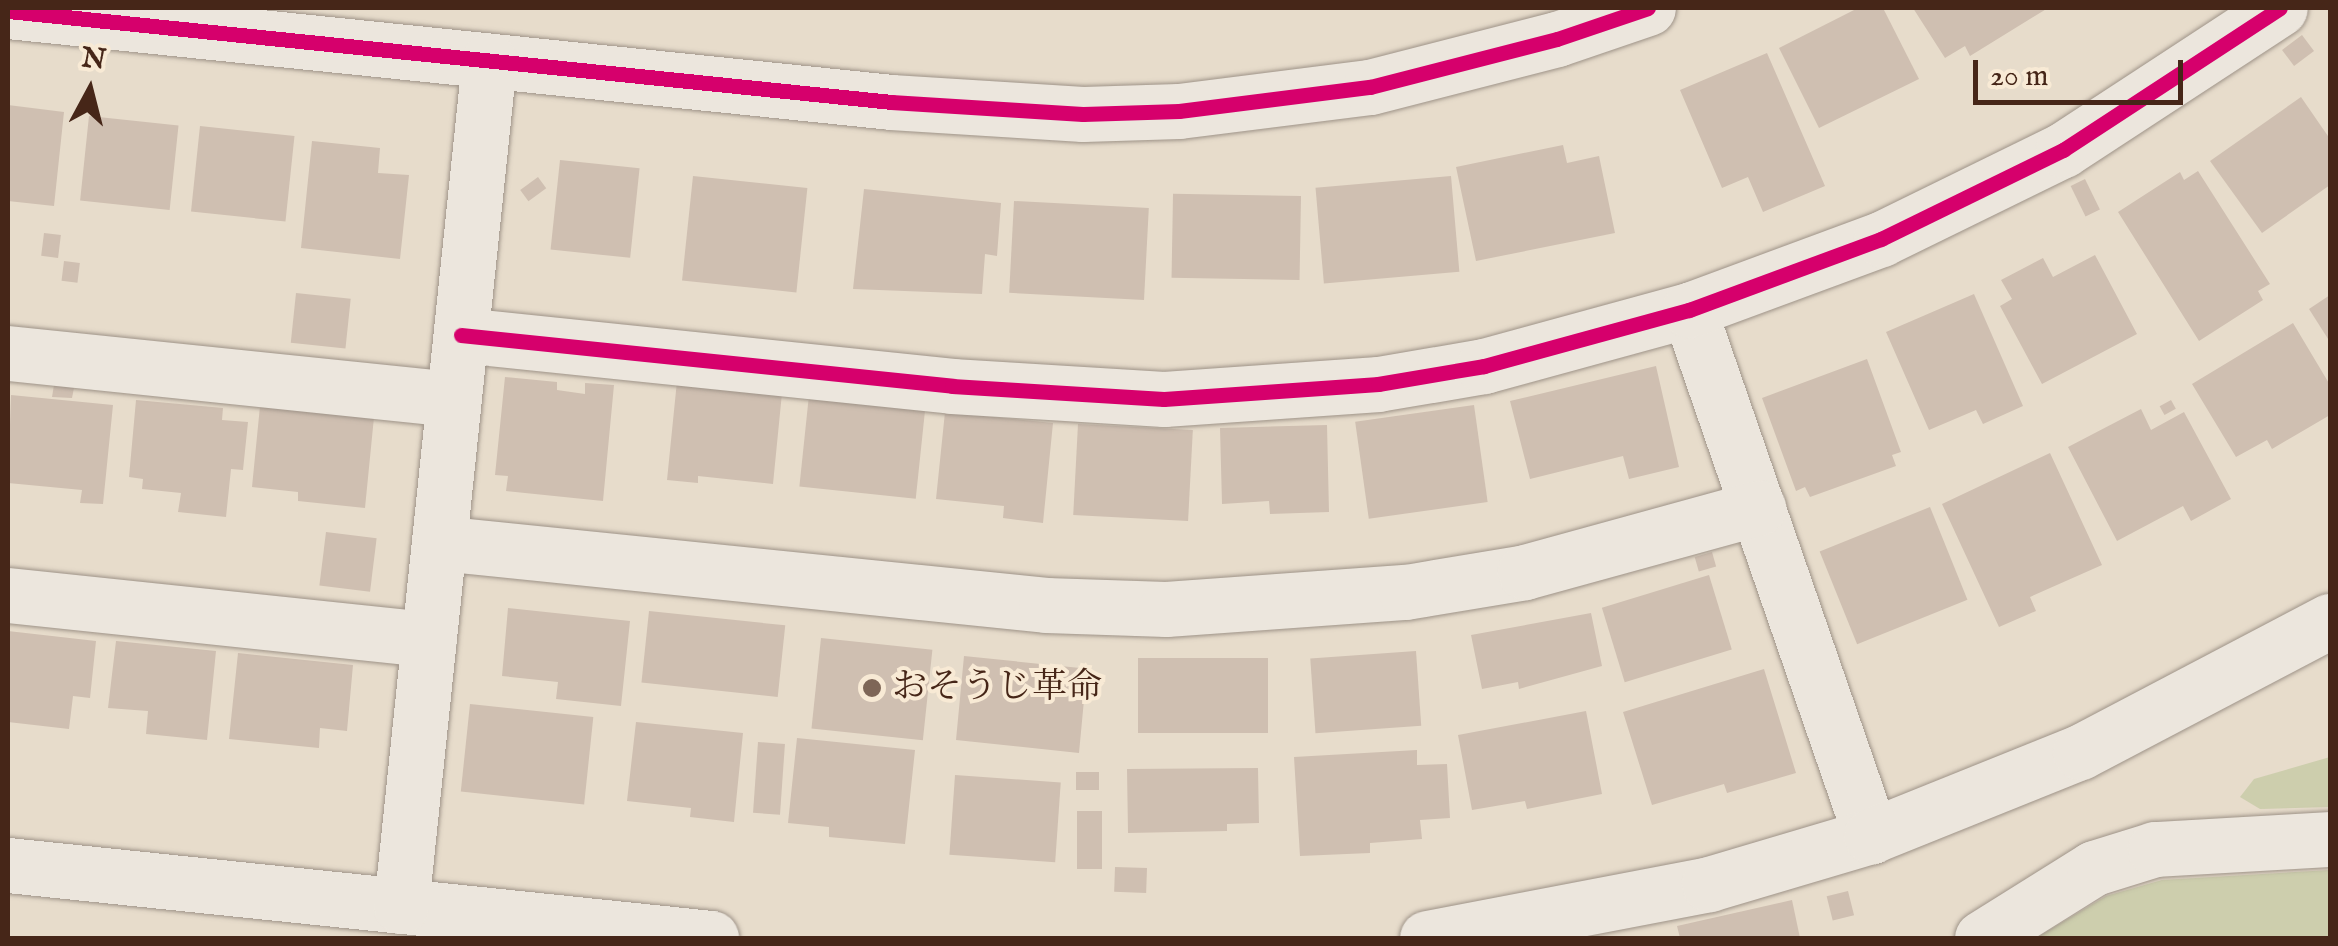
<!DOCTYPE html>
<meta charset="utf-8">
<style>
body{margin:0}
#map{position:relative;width:2338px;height:946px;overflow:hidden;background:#e7dccb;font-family:"IM FELL English","Noto Serif JP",serif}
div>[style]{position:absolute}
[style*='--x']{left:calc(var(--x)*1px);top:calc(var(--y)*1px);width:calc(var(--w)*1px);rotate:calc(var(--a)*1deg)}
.green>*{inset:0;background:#cdcead}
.building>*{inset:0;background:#cfbfb1;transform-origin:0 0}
.roads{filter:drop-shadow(0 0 2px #9e9388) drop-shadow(0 0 2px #9e9388)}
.street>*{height:55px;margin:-27.5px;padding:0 27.5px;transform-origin:27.5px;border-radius:27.5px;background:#ece6dd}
.secondary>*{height:55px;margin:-27.5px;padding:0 27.5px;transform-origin:27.5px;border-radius:27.5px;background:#ece6dd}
.cycleway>*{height:15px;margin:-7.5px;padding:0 7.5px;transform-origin:7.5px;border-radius:7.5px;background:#d6006c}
.dots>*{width:28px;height:28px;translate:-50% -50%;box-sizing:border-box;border:5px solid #f8ead5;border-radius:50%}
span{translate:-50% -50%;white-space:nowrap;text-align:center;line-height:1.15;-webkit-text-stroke:8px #f8ead5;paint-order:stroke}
.poi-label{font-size:35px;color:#462618}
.left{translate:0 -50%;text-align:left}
.frame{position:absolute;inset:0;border:10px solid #462618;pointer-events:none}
.north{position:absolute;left:40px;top:40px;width:100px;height:100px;-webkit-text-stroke:8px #f8ead5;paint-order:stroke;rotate:7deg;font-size:28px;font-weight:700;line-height:40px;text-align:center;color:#462618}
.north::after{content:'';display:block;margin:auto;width:35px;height:45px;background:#462618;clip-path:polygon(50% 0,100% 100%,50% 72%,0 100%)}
.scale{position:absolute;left:1973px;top:60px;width:210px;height:45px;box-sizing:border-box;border:5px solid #462618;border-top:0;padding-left:12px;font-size:30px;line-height:35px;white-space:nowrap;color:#462618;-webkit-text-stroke:8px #f8ead5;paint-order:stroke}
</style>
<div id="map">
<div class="green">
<i style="clip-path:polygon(2330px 757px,2330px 807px,2260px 809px,2240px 797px,2254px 779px)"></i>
<i style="clip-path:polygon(2330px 870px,2330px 938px,2036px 938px,2106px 896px,2162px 880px)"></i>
</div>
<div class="building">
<i style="clip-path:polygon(1858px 8px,1883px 8px,1919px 79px,1819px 128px,1779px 48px)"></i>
<i style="clip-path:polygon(1913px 8px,2048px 8px,1970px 56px,1965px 46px,1945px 58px)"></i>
<i style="left:2302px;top:35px;width:20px;height:25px;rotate:53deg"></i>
<i style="clip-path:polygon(1767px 53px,1825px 186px,1763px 212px,1748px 177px,1722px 188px,1680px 90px)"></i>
<i style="clip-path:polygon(2301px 97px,2330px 139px,2330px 185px,2262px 233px,2210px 161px)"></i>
<i style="clip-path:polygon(8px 105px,64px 112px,54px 206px,8px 201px)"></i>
<i style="left:89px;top:116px;width:90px;height:85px;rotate:6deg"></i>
<i style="left:200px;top:126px;width:95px;height:86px;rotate:6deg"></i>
<i style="clip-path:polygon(312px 141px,380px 148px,378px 173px,409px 175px,400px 259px,301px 248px)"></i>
<i style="clip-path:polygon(1563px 145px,1567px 163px,1599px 156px,1615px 233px,1476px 261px,1456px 167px)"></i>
<i style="left:560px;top:160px;width:80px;height:90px;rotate:6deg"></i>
<i style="clip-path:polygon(2198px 171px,2270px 284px,2258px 291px,2263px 300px,2199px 341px,2118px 212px,2180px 172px,2184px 180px)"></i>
<i style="left:693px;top:176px;width:115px;height:105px;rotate:6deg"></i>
<i style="left:1451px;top:176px;width:96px;height:136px;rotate:85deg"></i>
<i style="left:538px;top:177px;width:14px;height:22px;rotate:54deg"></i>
<i style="left:2085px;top:179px;width:34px;height:16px;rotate:64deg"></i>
<i style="clip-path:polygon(864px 189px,1001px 203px,997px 256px,985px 254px,982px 294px,853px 289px)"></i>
<i style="left:1301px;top:196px;width:84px;height:128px;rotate:91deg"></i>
<i style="left:1014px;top:201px;width:135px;height:92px;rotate:3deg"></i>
<i style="left:44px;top:233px;width:17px;height:23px;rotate:7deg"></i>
<i style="clip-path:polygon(2095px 255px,2137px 334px,2042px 384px,2000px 306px,2012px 299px,2001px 280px,2043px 258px,2053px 277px)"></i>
<i style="left:64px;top:261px;width:16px;height:20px;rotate:7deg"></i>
<i style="left:296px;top:293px;width:55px;height:50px;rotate:6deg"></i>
<i style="clip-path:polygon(1974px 294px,2023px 406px,1983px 424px,1976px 410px,1929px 430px,1886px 332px)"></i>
<i style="clip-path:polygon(2330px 295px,2330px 342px,2309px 309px)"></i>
<i style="clip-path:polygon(2293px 323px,2330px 385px,2330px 415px,2272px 449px,2267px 440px,2236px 457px,2192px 384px)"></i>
<i style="clip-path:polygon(1867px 359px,1901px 452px,1892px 455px,1896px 466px,1810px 497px,1805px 487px,1796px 491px,1762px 398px)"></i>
<i style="clip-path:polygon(1656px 366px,1679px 467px,1629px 479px,1623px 456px,1530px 479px,1510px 401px)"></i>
<i style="clip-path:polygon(505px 377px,557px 382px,557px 390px,585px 394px,585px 383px,614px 385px,603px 501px,506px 491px,508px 476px,495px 475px)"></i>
<i style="clip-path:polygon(677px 381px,782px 393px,773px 484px,698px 476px,698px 483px,667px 480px)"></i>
<i style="clip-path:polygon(54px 385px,74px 388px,72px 398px,52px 397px)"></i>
<i style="clip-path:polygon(11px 395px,113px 405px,103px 504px,80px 503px,82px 490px,8px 483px)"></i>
<i style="left:809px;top:395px;width:117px;height:92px;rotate:6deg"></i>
<i style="clip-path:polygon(136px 400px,223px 408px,222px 420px,248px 422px,243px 470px,231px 469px,226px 517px,178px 512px,181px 493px,142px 489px,143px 479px,129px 477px)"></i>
<i style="left:2171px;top:400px;width:10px;height:13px;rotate:61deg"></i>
<i style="left:1474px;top:405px;width:98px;height:120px;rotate:82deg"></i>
<i style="clip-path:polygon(260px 406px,374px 417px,365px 508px,298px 501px,298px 492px,252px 487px)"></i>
<i style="clip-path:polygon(2141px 409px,2151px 430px,2184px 412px,2231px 499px,2191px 521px,2183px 506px,2117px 541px,2068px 447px)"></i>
<i style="clip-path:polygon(945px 412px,1053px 423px,1043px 523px,1003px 518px,1004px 506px,936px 499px)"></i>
<i style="left:1078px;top:424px;width:115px;height:91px;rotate:3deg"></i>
<i style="clip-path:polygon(1327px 425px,1329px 512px,1270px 514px,1269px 501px,1222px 504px,1220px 428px)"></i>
<i style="clip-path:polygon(2050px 453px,2102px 565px,2030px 597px,2036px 611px,1999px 627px,1942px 504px)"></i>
<i style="left:1930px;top:507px;width:100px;height:119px;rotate:68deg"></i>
<i style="left:326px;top:532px;width:51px;height:54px;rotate:7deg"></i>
<i style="left:1712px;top:552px;width:15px;height:18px;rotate:74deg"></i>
<i style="left:1709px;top:575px;width:78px;height:112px;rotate:73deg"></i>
<i style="clip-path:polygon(508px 608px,630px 621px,621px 706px,556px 699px,558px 682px,502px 676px)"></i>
<i style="left:649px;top:611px;width:137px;height:72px;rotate:6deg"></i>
<i style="clip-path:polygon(1591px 613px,1602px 666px,1519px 689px,1518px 682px,1482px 689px,1471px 635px)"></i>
<i style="clip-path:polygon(8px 631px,96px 641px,90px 698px,73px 696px,69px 729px,8px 722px)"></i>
<i style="left:821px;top:638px;width:112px;height:91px;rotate:6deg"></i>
<i style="clip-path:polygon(116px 641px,216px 651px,207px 740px,146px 734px,148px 711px,108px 708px)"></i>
<i style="left:1416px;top:651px;width:75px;height:106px;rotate:86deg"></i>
<i style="clip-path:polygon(238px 653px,353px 665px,347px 731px,320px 728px,319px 748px,229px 739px)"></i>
<i style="clip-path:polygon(964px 656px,1080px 668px,1077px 699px,1084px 700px,1079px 753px,956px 740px)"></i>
<i style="left:1268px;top:658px;width:75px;height:130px;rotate:90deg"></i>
<i style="clip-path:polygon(1764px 669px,1796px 773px,1727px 793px,1724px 784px,1652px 805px,1623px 712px)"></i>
<i style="left:470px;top:704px;width:124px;height:88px;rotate:6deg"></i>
<i style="clip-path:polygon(1586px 711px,1602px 794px,1527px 809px,1525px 801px,1472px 810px,1458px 735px)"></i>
<i style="clip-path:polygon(636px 722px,743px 733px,734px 822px,690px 817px,691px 808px,627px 801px)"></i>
<i style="clip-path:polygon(797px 738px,915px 750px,905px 844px,829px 837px,829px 827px,788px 823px)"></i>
<i style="left:758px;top:742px;width:27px;height:71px;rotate:4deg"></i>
<i style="clip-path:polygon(1417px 750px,1417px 765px,1447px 764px,1450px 818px,1420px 820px,1422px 839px,1370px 843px,1370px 853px,1300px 856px,1294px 757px)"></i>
<i style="clip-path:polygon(1258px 768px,1259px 823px,1227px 824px,1227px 831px,1128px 833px,1127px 769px)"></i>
<i style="left:1076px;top:772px;width:23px;height:18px"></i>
<i style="left:955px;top:775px;width:106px;height:80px;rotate:4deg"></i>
<i style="left:1077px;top:811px;width:25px;height:58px"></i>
<i style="left:1147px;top:868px;width:25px;height:32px;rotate:92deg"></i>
<i style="left:1848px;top:891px;width:25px;height:22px;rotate:76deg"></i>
<i style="clip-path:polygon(1792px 900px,1800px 938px,1680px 938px,1677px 926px)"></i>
</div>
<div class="roads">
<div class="street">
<i style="--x:1689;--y:310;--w:557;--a:70.91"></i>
<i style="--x:461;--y:335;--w:494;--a:5.9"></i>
<i style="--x:952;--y:386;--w:212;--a:3.5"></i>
<i style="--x:1164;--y:399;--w:215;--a:-4"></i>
<i style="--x:1378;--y:384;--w:108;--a:-9.6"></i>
<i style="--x:1484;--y:366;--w:213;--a:-15.3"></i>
<i style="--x:1689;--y:310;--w:205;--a:-20.3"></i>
<i style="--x:1881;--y:239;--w:203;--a:-26.1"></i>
<i style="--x:2063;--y:150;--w:259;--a:-33.2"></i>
<i style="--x:8;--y:353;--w:448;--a:5.9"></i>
<i style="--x:439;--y:543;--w:610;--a:5.83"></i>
<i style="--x:1046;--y:605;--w:120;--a:1.9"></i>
<i style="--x:1166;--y:609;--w:241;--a:-4.1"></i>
<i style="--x:1406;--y:592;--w:121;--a:-9.5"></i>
<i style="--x:1525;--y:572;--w:242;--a:-15.4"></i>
<i style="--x:8;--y:595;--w:423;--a:6"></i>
<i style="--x:1982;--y:938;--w:132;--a:-32"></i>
<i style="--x:2094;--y:868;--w:64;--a:-17.3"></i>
<i style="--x:2155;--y:849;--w:175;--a:-3.3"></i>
</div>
<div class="secondary">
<i style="--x:8;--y:11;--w:888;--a:5.88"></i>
<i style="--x:891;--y:102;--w:192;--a:3.6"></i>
<i style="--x:1083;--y:114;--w:96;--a:-1.8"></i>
<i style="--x:1179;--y:111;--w:193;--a:-7.2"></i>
<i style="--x:1370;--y:87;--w:193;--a:-14.4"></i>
<i style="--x:1557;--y:39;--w:96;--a:-18.8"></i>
<i style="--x:8;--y:865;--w:707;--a:5.93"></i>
<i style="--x:401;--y:906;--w:850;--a:-84.05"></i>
<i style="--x:1427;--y:938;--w:287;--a:-10.8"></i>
<i style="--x:1709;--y:884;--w:169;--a:-16.5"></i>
<i style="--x:1871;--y:836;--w:225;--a:-21.9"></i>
<i style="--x:2080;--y:752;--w:282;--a:-27.7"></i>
</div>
</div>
<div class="cycleway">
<i style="--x:8;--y:11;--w:888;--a:5.88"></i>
<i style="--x:891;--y:102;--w:192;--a:3.6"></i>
<i style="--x:1083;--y:114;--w:96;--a:-1.8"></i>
<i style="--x:1179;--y:111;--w:193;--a:-7.2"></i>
<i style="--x:1370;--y:87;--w:193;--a:-14.4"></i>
<i style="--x:1557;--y:39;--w:96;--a:-18.8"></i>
<i style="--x:461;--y:335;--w:494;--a:5.9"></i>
<i style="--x:952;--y:386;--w:212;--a:3.5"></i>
<i style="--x:1164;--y:399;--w:215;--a:-4"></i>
<i style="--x:1378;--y:384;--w:108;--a:-9.6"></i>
<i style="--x:1484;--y:366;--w:213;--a:-15.3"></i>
<i style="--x:1689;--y:310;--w:205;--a:-20.3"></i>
<i style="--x:1881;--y:239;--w:203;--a:-26.1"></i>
<i style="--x:2063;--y:150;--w:259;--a:-33.2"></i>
</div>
<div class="dots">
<i style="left:872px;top:688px;background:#7e6657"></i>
</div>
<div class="poi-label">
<span class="left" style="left:892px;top:688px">おそうじ革命</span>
</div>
<div class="frame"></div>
<div class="north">N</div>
<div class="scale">20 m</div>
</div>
